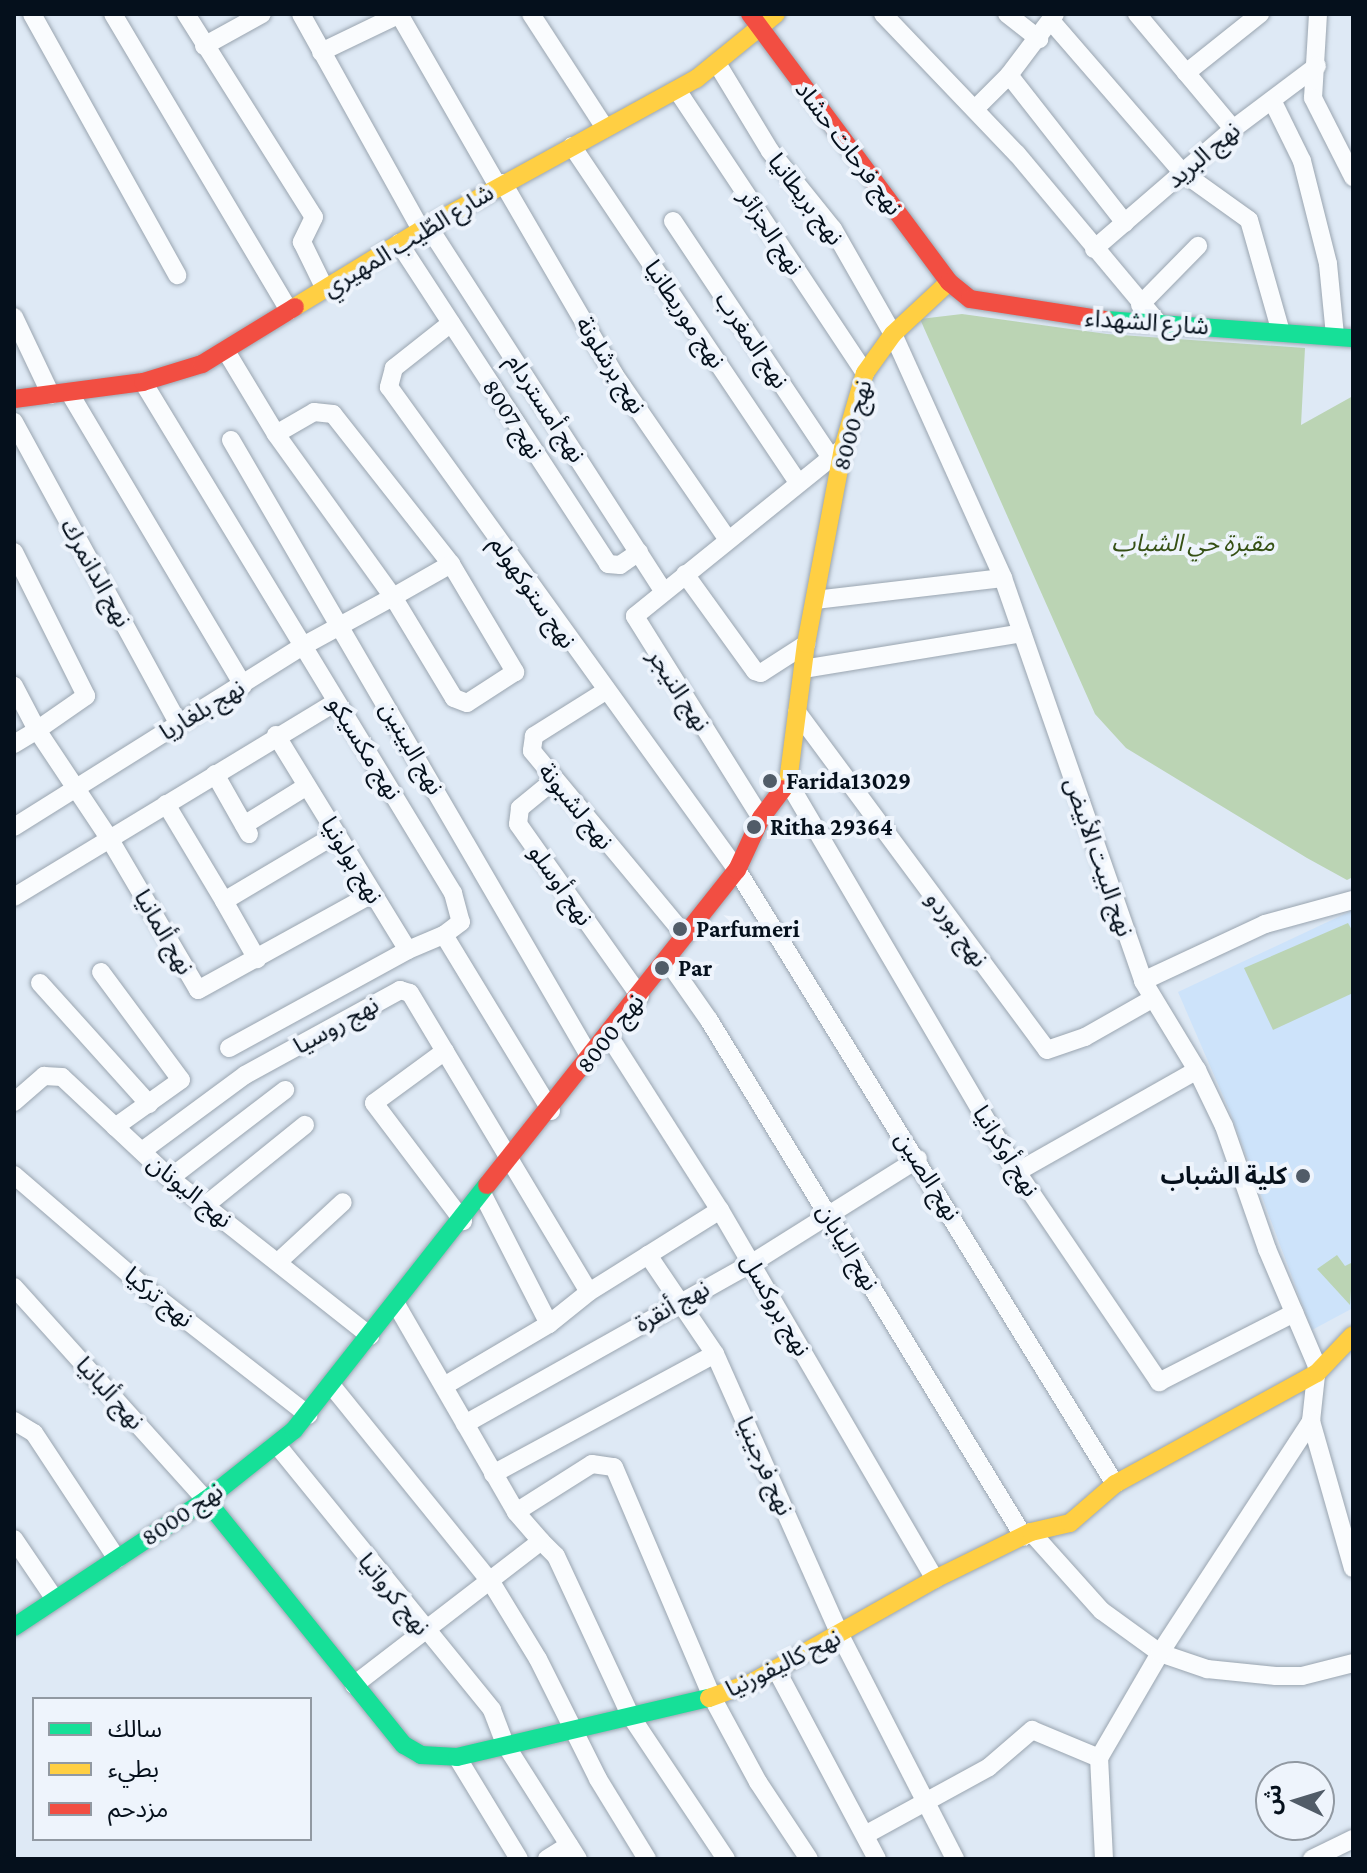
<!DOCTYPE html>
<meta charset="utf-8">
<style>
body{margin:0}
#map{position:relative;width:1367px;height:1873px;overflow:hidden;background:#dee9f5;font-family:"Crimson Pro","Noto Sans Arabic",serif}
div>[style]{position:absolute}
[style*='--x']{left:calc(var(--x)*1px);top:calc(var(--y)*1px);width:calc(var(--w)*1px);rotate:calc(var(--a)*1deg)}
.built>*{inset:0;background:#cde3fa}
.green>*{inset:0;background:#bbd4b4}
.roads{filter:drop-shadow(0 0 2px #9aa5b0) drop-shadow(0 0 2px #9aa5b0)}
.street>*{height:18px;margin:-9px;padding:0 9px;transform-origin:9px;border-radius:9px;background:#fafcfe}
.fast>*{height:18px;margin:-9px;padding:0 9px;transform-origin:9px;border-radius:9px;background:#16e098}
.slow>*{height:18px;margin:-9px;padding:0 9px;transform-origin:9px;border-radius:9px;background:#ffcf43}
.jam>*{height:18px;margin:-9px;padding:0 9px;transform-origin:9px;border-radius:9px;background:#f24e42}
.dots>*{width:22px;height:22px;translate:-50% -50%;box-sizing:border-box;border:4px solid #eef4fc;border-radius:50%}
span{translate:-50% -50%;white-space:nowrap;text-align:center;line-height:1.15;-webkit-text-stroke:8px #eef4fc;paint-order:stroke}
.street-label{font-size:24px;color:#05101c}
.park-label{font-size:24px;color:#355014;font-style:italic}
.poi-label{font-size:24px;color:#05101c;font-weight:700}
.left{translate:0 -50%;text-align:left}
.right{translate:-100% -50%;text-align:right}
.frame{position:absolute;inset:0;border:16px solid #05101c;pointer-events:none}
.legend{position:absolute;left:32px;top:1697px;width:280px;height:144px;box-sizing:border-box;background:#eef4fc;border:2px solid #9199a2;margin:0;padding:10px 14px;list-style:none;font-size:24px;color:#05101c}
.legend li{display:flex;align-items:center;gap:16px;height:40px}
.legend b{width:40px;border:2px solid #9199a2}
.north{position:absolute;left:1255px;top:1761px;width:80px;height:80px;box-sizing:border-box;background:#eef4fc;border:2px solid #9199a2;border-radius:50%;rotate:274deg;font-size:22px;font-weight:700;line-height:32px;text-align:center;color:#05101c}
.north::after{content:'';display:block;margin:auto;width:28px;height:36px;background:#515c68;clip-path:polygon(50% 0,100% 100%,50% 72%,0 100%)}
</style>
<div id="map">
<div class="built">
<i style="clip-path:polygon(1353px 910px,1353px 1308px,1312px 1330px,1230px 1112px,1178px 992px)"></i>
</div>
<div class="green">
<i style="clip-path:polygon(962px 314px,1107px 334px,1305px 348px,1301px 425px,1353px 396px,1353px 877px,1347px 880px,1307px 858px,1126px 748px,1095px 714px,920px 319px)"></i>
<i style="clip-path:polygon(1348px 923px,1353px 932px,1353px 993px,1273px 1030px,1244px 968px)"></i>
<i style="clip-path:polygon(1337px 1255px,1345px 1266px,1353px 1262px,1350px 1305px,1317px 1269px)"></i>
</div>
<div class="roads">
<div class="street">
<i style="--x:32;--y:14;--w:299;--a:60.9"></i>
<i style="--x:113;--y:14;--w:345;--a:59.3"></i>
<i style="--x:186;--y:14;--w:240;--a:57.8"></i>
<i style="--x:314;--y:217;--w:28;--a:116"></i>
<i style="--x:302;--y:242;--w:52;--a:63.9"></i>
<i style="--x:301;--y:14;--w:247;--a:60.9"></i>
<i style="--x:399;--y:14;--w:198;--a:60.1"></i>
<i style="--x:531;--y:14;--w:136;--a:57"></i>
<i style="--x:883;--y:14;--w:194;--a:46.3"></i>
<i style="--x:1017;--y:154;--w:223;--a:50.1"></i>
<i style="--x:1007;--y:14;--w:41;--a:38"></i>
<i style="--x:1137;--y:14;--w:150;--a:50.1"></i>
<i style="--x:1318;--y:14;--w:84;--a:93.4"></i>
<i style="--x:1313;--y:98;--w:89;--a:63.1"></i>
<i style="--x:1052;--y:22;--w:198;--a:49.1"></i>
<i style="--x:1182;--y:172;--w:82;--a:35.6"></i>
<i style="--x:1249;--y:220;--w:116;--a:74.1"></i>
<i style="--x:204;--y:46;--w:66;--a:-28.9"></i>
<i style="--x:321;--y:52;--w:88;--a:-25.7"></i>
<i style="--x:718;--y:65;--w:100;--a:58.8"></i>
<i style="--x:770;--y:151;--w:100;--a:51.1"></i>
<i style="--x:833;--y:229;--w:121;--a:60.3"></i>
<i style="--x:893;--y:334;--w:268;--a:65.7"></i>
<i style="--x:1003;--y:578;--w:427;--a:70.8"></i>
<i style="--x:1143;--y:981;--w:104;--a:58.8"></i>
<i style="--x:1197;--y:1070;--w:62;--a:64.3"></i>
<i style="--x:1224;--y:1126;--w:130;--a:70.7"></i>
<i style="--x:1267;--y:1249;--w:127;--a:66.9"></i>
<i style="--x:1317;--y:1366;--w:55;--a:96.2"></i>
<i style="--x:1311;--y:1421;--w:153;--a:74.1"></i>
<i style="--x:1186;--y:73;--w:95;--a:-38.6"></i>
<i style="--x:1009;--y:75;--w:188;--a:51.9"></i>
<i style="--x:677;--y:90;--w:340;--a:56.4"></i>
<i style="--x:1272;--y:100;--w:68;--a:63.8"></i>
<i style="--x:1302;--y:161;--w:106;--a:75.8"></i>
<i style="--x:1328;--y:264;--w:72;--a:84.4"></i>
<i style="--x:975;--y:109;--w:48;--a:-45"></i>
<i style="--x:1009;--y:75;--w:76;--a:-53"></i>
<i style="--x:572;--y:146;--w:405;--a:56.1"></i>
<i style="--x:503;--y:183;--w:221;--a:59.8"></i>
<i style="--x:614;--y:374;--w:201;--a:55.5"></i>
<i style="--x:673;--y:221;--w:285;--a:56.3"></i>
<i style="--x:428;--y:226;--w:433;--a:57.2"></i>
<i style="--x:399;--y:243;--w:383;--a:56.9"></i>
<i style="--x:608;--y:564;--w:12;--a:5"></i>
<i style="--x:620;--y:565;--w:23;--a:-34"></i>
<i style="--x:1094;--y:249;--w:184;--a:-40.8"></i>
<i style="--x:1233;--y:129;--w:105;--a:-36.9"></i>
<i style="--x:1140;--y:305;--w:83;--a:-45.5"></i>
<i style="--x:14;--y:317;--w:86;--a:64.6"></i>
<i style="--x:451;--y:323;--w:73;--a:141.7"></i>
<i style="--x:394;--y:368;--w:20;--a:105"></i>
<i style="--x:389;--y:387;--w:595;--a:54.23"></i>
<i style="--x:737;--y:870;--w:721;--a:58.38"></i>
<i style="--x:143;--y:382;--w:598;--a:58.76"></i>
<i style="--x:453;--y:893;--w:30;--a:75"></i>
<i style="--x:461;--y:922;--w:21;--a:143"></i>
<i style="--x:444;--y:935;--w:206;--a:58.7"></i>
<i style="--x:69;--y:392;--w:341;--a:59.3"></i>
<i style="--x:14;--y:422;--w:343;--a:61.4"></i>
<i style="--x:276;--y:434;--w:44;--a:-30.1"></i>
<i style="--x:314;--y:412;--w:19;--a:6"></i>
<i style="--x:333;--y:414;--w:191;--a:51.8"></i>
<i style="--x:231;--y:440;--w:714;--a:59.81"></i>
<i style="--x:14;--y:552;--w:161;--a:63.4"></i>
<i style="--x:86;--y:696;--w:60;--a:145.2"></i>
<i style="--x:37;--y:730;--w:50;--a:-117.6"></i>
<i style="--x:685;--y:574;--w:120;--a:54.2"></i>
<i style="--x:755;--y:671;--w:6;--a:18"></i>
<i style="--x:761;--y:673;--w:54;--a:-32.8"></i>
<i style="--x:815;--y:600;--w:189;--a:-6.7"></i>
<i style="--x:803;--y:669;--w:222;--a:-9.3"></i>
<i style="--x:604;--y:692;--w:83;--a:147.8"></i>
<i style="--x:534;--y:736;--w:15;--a:98"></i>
<i style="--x:532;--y:751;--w:239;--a:50.3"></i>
<i style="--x:797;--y:712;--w:420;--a:53.5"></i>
<i style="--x:1047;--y:1050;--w:40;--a:-18.9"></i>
<i style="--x:1085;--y:1037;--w:77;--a:-29.6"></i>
<i style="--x:276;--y:735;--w:252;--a:58.5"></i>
<i style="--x:408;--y:950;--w:39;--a:-23"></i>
<i style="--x:14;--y:744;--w:27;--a:-31"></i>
<i style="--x:37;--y:730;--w:130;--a:56.3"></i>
<i style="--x:109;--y:838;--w:176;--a:59.6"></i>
<i style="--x:198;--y:990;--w:199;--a:-28.9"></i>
<i style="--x:215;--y:774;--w:69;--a:60.5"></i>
<i style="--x:553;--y:781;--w:43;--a:140.7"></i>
<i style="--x:520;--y:808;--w:16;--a:97"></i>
<i style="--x:518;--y:824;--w:211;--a:54.7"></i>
<i style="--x:788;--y:782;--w:452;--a:59.6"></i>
<i style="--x:1017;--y:1172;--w:254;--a:55.9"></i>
<i style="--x:1159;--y:1382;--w:152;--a:-27.1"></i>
<i style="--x:166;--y:804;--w:113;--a:59.1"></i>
<i style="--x:224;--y:901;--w:131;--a:-30.7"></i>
<i style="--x:761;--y:818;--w:238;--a:-122"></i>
<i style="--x:635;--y:616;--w:267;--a:-38.9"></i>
<i style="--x:244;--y:825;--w:74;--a:-31.8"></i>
<i style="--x:14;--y:827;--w:341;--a:-32.1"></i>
<i style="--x:303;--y:646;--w:102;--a:-28.6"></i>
<i style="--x:393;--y:597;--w:67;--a:-29.6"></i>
<i style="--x:451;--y:564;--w:126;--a:59.3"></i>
<i style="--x:515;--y:672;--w:57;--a:147.1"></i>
<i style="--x:467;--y:703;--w:14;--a:-159"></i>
<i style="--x:454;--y:698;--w:118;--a:-121.1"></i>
<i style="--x:393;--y:597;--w:201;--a:-125.7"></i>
<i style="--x:276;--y:434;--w:97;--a:-121.1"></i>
<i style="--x:14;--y:897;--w:376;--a:-31.2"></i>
<i style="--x:224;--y:901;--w:67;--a:60.4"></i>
<i style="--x:667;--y:960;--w:73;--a:55"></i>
<i style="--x:709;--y:1020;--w:605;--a:58.65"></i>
<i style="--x:101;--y:972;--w:134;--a:53.5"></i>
<i style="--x:181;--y:1080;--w:81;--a:144.5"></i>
<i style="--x:1143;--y:981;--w:135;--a:-25"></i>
<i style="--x:1265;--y:924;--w:91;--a:-15.3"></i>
<i style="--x:40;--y:983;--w:163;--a:48"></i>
<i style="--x:609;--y:1036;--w:206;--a:57.5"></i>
<i style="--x:720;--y:1210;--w:427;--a:59.8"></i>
<i style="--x:229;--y:1048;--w:204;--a:-28.7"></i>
<i style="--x:445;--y:1051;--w:88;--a:143.8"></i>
<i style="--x:374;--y:1103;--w:148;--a:53"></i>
<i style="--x:14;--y:1102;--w:40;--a:-41"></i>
<i style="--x:44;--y:1076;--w:18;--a:3"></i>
<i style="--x:62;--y:1077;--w:148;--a:43.1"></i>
<i style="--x:170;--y:1178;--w:255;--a:38.3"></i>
<i style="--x:142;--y:1151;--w:128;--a:-36.4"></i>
<i style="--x:245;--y:1075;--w:177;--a:-28.7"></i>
<i style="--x:400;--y:990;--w:10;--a:17"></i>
<i style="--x:410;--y:993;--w:348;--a:59.1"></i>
<i style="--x:589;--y:1292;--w:51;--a:141.3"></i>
<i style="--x:549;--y:1324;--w:122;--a:149.4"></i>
<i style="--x:1017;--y:1172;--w:207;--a:-29.5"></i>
<i style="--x:14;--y:1175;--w:178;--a:40.7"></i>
<i style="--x:149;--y:1291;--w:202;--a:37.9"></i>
<i style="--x:170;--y:1178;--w:145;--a:-37.4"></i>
<i style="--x:483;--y:1195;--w:145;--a:62.9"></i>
<i style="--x:207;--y:1204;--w:126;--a:-38.9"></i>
<i style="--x:720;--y:1210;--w:85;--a:148"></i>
<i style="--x:648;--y:1255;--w:120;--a:55.9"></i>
<i style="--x:715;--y:1354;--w:310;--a:66"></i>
<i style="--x:841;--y:1637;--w:250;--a:62.8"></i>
<i style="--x:278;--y:1262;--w:88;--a:-42.7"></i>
<i style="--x:14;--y:1287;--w:287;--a:48"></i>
<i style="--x:589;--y:1292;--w:70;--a:-32.1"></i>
<i style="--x:332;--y:1386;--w:252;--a:51"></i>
<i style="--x:491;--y:1582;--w:90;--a:58.6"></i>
<i style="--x:538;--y:1659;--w:134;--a:63.4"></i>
<i style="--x:598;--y:1779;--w:94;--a:58.5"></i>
<i style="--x:14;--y:1421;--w:23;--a:31"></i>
<i style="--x:34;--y:1433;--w:151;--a:56.6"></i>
<i style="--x:465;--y:1424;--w:329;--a:-29.3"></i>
<i style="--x:752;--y:1263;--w:196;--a:-32.1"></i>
<i style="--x:277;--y:1445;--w:341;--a:50.9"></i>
<i style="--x:492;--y:1710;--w:36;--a:69"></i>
<i style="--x:505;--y:1744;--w:136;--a:57.6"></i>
<i style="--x:493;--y:1474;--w:252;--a:-28.4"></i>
<i style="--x:516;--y:1512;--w:90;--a:-32.3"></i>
<i style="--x:592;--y:1464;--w:22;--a:8"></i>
<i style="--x:614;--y:1467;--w:250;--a:66.9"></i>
<i style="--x:712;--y:1697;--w:97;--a:61.6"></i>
<i style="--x:758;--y:1782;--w:92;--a:56.5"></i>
<i style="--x:1031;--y:1532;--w:106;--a:48.1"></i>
<i style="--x:1102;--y:1611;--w:72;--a:35.9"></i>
<i style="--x:1160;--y:1653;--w:50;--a:18.8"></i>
<i style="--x:1207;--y:1669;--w:69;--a:5.8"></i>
<i style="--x:1276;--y:1676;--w:26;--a:0"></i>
<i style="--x:1302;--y:1676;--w:53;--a:-14.3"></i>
<i style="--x:14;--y:1539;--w:71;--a:55.9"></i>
<i style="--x:541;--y:1541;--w:21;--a:45"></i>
<i style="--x:556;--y:1556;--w:175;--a:65"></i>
<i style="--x:630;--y:1715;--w:173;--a:56.3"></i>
<i style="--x:777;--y:1671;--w:213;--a:62"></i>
<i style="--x:354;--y:1685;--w:236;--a:-37.6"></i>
<i style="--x:541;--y:1541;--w:38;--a:-131"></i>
<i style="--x:516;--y:1512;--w:240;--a:-120"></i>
<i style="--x:457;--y:1757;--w:119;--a:58.7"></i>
<i style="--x:865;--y:1835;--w:141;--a:-28.7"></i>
<i style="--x:989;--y:1767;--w:57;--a:-40.7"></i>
<i style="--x:1032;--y:1730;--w:73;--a:22.7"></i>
<i style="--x:547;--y:1859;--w:26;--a:-32"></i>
<i style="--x:1104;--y:1859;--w:101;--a:-92.8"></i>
<i style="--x:1099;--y:1758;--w:121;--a:-59.8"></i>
<i style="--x:1160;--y:1653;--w:277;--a:-56.9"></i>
<i style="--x:1312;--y:1859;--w:46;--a:-26"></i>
</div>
<div class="fast">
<i style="--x:1105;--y:320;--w:249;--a:4.2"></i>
<i style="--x:206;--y:1500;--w:315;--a:51.1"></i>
<i style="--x:404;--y:1745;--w:20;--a:30"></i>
<i style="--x:421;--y:1755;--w:36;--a:3"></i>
<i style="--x:457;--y:1757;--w:259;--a:-13.2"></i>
<i style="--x:14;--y:1627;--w:230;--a:-33.5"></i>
<i style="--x:206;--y:1500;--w:112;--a:-38.5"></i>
<i style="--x:294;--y:1430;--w:312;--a:-51.8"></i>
</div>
<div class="slow">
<i style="--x:295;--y:307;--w:148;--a:-31.4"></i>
<i style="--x:421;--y:230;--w:314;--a:-28.8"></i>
<i style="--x:696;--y:79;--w:103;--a:-39.1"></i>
<i style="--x:783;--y:789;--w:9;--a:-54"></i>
<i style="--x:788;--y:782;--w:139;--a:-82.6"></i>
<i style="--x:806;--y:644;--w:199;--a:-79.3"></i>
<i style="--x:843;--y:448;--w:78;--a:-73.7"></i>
<i style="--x:865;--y:373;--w:48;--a:-54.3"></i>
<i style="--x:893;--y:334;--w:76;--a:-42.9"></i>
<i style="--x:709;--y:1698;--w:47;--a:-20"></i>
<i style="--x:753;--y:1682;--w:209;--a:-29.5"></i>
<i style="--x:935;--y:1579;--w:107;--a:-26.1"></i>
<i style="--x:1031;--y:1532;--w:40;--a:-13"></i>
<i style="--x:1070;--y:1523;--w:60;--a:-40.9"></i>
<i style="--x:1115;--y:1484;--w:230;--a:-28.8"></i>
<i style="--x:1317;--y:1373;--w:52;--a:-46.5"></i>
</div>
<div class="jam">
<i style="--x:750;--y:14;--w:334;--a:53.4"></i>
<i style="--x:949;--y:282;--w:27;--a:39"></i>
<i style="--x:970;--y:299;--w:137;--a:8.8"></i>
<i style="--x:14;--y:399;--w:130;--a:-7.5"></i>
<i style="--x:143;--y:382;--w:62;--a:-17"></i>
<i style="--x:202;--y:364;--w:109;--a:-31.5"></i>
<i style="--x:487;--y:1185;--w:402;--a:-51.6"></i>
<i style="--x:737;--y:870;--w:57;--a:-65.2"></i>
<i style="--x:761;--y:818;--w:36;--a:-53"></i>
</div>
</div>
<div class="dots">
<i style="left:770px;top:781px;background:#515c68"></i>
<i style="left:754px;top:827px;background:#515c68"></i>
<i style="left:680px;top:929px;background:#515c68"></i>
<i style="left:662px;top:968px;background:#515c68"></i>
<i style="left:1303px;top:1176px;background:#515c68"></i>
</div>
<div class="street-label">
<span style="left:849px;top:148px;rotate:53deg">نهج فرحات حشاد</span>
<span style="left:1203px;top:155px;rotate:-40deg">نهج البريد</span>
<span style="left:806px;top:199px;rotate:53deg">نهج بريطانيا</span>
<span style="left:771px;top:232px;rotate:57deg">نهج الجزائر</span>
<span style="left:408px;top:240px;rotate:-31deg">شارع الطّيب المهيري</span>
<span style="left:685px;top:314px;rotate:56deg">نهج موريطانيا</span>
<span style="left:1147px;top:322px;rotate:4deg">شارع الشهداء</span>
<span style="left:752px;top:340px;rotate:56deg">نهج المغرب</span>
<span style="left:611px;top:365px;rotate:58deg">نهج برشلونة</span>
<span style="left:546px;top:408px;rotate:57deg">نهج أمستردام</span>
<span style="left:513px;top:419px;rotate:57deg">نهج 8007</span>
<span style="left:852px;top:425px;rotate:-75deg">نهج 8000</span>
<span style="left:96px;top:573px;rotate:61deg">نهج الدانمرك</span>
<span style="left:533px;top:592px;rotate:55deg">نهج ستوكهولم</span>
<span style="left:679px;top:690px;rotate:57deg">نهج النيجر</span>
<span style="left:202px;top:710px;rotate:-31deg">نهج بلغاريا</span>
<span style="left:365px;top:748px;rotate:58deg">نهج مكسيكو</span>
<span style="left:412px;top:748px;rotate:60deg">نهج البينين</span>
<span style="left:576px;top:806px;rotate:51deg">نهج لشبونة</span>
<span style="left:1099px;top:857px;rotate:71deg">نهج البيت الأبيض</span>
<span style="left:352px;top:860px;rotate:59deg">نهج بولونيا</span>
<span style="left:561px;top:885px;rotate:55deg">نهج أوسلو</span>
<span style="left:957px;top:929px;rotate:54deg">نهج بوردو</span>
<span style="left:164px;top:932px;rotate:60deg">نهج ألمانيا</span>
<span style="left:336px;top:1025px;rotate:-29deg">نهج روسيا</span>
<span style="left:610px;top:1033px;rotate:-52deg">نهج 8000</span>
<span style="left:1006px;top:1151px;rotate:58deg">نهج أوكرانيا</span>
<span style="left:928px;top:1176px;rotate:58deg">نهج الصين</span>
<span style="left:190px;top:1191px;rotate:39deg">نهج اليونان</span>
<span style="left:848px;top:1247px;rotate:59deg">نهج اليابان</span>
<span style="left:159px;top:1297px;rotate:39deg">نهج تركيا</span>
<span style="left:776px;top:1305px;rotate:60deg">نهج بروكسل</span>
<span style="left:672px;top:1306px;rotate:-29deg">نهج أنقرة</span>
<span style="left:110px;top:1393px;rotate:48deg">نهج ألبانيا</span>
<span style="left:765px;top:1466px;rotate:66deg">نهج فرجينيا</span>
<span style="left:182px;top:1514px;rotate:-34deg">نهج 8000</span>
<span style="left:394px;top:1594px;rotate:51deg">نهج كرواتيا</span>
<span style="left:783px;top:1663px;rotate:-26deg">نهح كاليفورنيا</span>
</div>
<div class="park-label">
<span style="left:1193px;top:543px">مقبرة حي الشباب</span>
</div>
<div class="poi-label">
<span class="left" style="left:786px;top:781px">Farida13029</span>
<span class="left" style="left:770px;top:827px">Ritha 29364</span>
<span class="left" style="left:696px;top:929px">Parfumeri</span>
<span class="left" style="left:678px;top:968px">Par</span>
<span class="right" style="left:1287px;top:1176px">كلية الشباب</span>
</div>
<div class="frame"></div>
<ul class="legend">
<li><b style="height:10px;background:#16e098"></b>سالك</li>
<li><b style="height:10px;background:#ffcf43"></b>بطيء</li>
<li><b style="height:10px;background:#f24e42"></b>مزدحم</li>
</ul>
<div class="north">ش</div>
</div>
